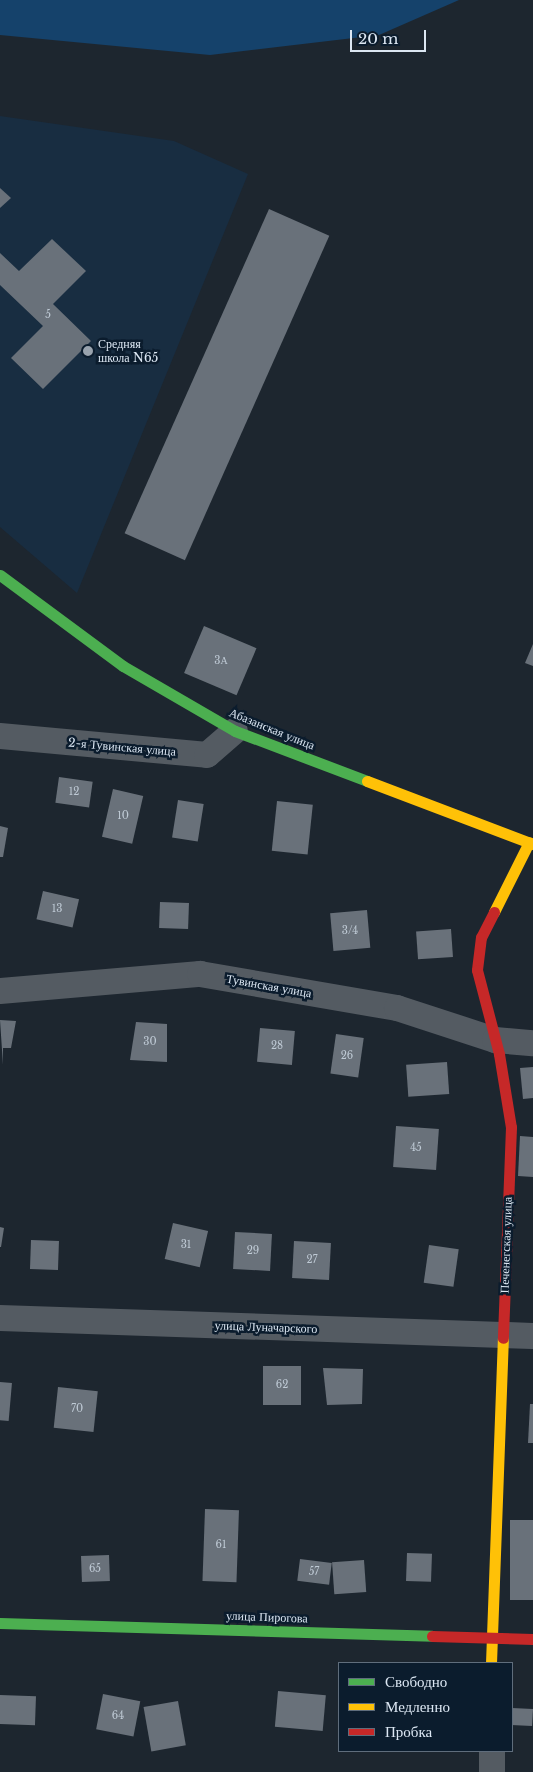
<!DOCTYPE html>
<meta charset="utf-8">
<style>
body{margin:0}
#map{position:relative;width:533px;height:1772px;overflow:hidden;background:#1d262f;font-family:"Libre Baskerville",serif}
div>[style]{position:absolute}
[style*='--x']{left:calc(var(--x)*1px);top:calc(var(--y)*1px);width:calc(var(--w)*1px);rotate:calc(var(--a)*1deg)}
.built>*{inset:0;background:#182d41}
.water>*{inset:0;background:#15426b}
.building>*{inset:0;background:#69717a;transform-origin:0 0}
.street>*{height:26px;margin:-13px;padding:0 13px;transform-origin:13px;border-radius:13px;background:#545b62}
.fast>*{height:11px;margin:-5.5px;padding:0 5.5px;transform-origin:5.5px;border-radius:5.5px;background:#4caf50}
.slow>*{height:11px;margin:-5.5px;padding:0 5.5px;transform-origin:5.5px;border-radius:5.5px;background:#ffc107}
.jam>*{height:11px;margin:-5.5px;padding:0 5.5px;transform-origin:5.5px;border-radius:5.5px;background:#c62828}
.dots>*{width:14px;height:14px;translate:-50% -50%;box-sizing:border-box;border:2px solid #0b1c2d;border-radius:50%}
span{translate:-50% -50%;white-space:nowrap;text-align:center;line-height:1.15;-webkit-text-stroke:5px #0b1c2d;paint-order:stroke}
.number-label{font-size:10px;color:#bfcad5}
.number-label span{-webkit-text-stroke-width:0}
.poi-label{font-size:12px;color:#dce7f3}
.left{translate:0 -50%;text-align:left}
.street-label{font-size:12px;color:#dce7f3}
.legend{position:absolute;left:338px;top:1662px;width:175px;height:90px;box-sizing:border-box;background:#0b1c2d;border:1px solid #5f6d7c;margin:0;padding:6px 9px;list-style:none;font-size:15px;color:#dce7f3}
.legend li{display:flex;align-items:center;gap:10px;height:25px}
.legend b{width:25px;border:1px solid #5f6d7c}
.scale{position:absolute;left:350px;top:30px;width:76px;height:22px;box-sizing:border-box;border:2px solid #dce7f3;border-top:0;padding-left:6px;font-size:15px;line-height:18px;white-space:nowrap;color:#dce7f3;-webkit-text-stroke:4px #0b1c2d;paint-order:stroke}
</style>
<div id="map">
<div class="built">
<i style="clip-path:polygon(0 116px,174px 141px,248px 174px,77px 593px,0 527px)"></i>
</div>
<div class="water">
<i style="clip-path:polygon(0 0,459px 0,379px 35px,210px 55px,0 35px)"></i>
</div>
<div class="building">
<i style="clip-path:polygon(0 188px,11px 198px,0 208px)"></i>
<i style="left:269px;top:209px;width:66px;height:355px;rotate:24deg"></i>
<i style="clip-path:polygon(52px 239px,86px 271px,53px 304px,91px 341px,43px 389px,11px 358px,43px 326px,0 285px,0 253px,19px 271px)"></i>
<i style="left:204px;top:626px;width:57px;height:51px;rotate:23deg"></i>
<i style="clip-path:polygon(533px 644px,533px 666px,525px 663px)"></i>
<i style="left:59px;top:777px;width:34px;height:26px;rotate:8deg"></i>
<i style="left:113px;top:789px;width:31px;height:49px;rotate:13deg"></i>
<i style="left:178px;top:800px;width:26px;height:38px;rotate:9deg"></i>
<i style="left:277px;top:801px;width:36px;height:50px;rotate:6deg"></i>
<i style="clip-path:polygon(0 826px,8px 828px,3px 857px,0 857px)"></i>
<i style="left:43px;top:891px;width:37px;height:29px;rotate:13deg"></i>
<i style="left:160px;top:902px;width:29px;height:26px;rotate:2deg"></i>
<i style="left:367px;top:910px;width:38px;height:37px;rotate:85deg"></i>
<i style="left:451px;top:929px;width:28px;height:35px;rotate:86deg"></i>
<i style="clip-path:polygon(0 1020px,16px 1021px,11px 1048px,3px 1048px,3px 1065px)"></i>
<i style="clip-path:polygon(136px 1022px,167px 1024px,167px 1062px,130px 1060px)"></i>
<i style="left:260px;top:1028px;width:35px;height:34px;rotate:5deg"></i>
<i style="left:336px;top:1034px;width:28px;height:40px;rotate:8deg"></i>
<i style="left:447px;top:1062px;width:32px;height:41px;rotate:86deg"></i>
<i style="clip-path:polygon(533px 1067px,533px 1098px,523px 1099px,520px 1068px)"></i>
<i style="left:396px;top:1126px;width:43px;height:41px;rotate:4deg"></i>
<i style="clip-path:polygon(520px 1136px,533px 1137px,533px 1177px,518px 1176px)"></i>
<i style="left:173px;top:1223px;width:36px;height:37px;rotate:13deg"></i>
<i style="clip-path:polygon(0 1227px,4px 1228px,1px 1247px,0 1247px)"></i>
<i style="left:235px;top:1232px;width:37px;height:37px;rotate:3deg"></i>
<i style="left:31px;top:1240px;width:28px;height:29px;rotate:2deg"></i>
<i style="left:294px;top:1241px;width:37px;height:37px;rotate:3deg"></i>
<i style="left:429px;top:1245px;width:30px;height:38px;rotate:8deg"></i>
<i style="left:263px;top:1366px;width:38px;height:39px"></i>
<i style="clip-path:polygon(323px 1368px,363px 1369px,362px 1404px,327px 1405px)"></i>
<i style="left:0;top:1382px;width:12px;height:38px;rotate:5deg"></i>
<i style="left:58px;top:1387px;width:40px;height:41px;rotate:6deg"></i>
<i style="clip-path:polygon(530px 1404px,533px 1404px,533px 1443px,528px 1443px)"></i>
<i style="left:205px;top:1509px;width:34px;height:72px;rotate:2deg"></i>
<i style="left:510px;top:1520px;width:23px;height:80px"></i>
<i style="left:407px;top:1553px;width:25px;height:28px;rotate:2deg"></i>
<i style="left:109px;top:1555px;width:26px;height:28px;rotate:88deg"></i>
<i style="left:300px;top:1559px;width:32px;height:22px;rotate:7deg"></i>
<i style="left:364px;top:1560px;width:32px;height:32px;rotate:86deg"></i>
<i style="left:278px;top:1691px;width:48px;height:36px;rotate:5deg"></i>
<i style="left:103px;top:1694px;width:38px;height:36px;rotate:11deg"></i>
<i style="left:0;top:1695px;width:36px;height:29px;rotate:2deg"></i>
<i style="left:178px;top:1701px;width:45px;height:35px;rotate:80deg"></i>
<i style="left:512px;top:1708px;width:21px;height:17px;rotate:3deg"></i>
</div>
<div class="street">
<i style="--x:0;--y:736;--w:208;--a:5.2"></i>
<i style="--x:207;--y:755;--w:37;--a:-41"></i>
<i style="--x:0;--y:991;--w:201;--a:-4.9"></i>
<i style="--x:200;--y:974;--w:200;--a:9.8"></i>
<i style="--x:397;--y:1008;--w:103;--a:18.1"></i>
<i style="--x:495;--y:1040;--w:38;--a:5"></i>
<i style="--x:0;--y:1318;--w:533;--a:1.93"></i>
<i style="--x:492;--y:1751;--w:21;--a:90"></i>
</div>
<div class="fast">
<i style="--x:0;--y:575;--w:153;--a:36.5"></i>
<i style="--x:123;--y:666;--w:129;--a:30.1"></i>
<i style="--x:235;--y:731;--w:141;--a:20.7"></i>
<i style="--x:0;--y:1623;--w:432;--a:1.7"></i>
</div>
<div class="slow">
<i style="--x:367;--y:781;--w:178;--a:20.8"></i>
<i style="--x:494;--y:912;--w:78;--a:-63.4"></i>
<i style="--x:491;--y:1663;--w:325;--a:-87.9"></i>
</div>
<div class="jam">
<i style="--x:494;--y:912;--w:28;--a:117"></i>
<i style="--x:481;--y:937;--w:33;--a:97"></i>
<i style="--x:477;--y:970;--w:87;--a:75.3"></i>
<i style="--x:499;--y:1054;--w:74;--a:80.7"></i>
<i style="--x:511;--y:1127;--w:211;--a:92.2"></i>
<i style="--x:432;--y:1636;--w:101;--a:1.7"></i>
</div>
<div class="dots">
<i style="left:88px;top:351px;background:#99a3ae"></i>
</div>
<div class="number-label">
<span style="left:48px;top:315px">5</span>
<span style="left:221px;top:661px">3А</span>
<span style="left:74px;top:792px">12</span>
<span style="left:123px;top:816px">10</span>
<span style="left:57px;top:909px">13</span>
<span style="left:350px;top:931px">3/4</span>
<span style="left:150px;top:1042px">30</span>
<span style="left:277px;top:1046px">28</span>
<span style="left:347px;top:1056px">26</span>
<span style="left:416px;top:1148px">45</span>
<span style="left:186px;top:1245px">31</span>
<span style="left:253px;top:1251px">29</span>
<span style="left:312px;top:1260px">27</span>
<span style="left:282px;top:1385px">62</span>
<span style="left:77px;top:1409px">70</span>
<span style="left:221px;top:1545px">61</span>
<span style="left:95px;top:1569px">65</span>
<span style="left:314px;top:1572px">57</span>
<span style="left:118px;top:1716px">64</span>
</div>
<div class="poi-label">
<span class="left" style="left:98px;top:351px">Средняя<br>школа N65</span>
</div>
<div class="street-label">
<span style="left:272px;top:729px;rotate:22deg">Абазанская улица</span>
<span style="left:122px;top:747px;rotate:5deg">2-я Тувинская улица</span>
<span style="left:269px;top:986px;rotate:10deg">Тувинская улица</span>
<span style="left:506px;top:1245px;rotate:-88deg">Печенегская улица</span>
<span style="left:266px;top:1327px;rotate:2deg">улица Луначарского</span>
<span style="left:267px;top:1617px;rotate:2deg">улица Пирогова</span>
</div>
<ul class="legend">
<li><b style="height:6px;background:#4caf50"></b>Свободно</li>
<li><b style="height:6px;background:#ffc107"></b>Медленно</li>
<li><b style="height:6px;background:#c62828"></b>Пробка</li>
</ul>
<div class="scale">20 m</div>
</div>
